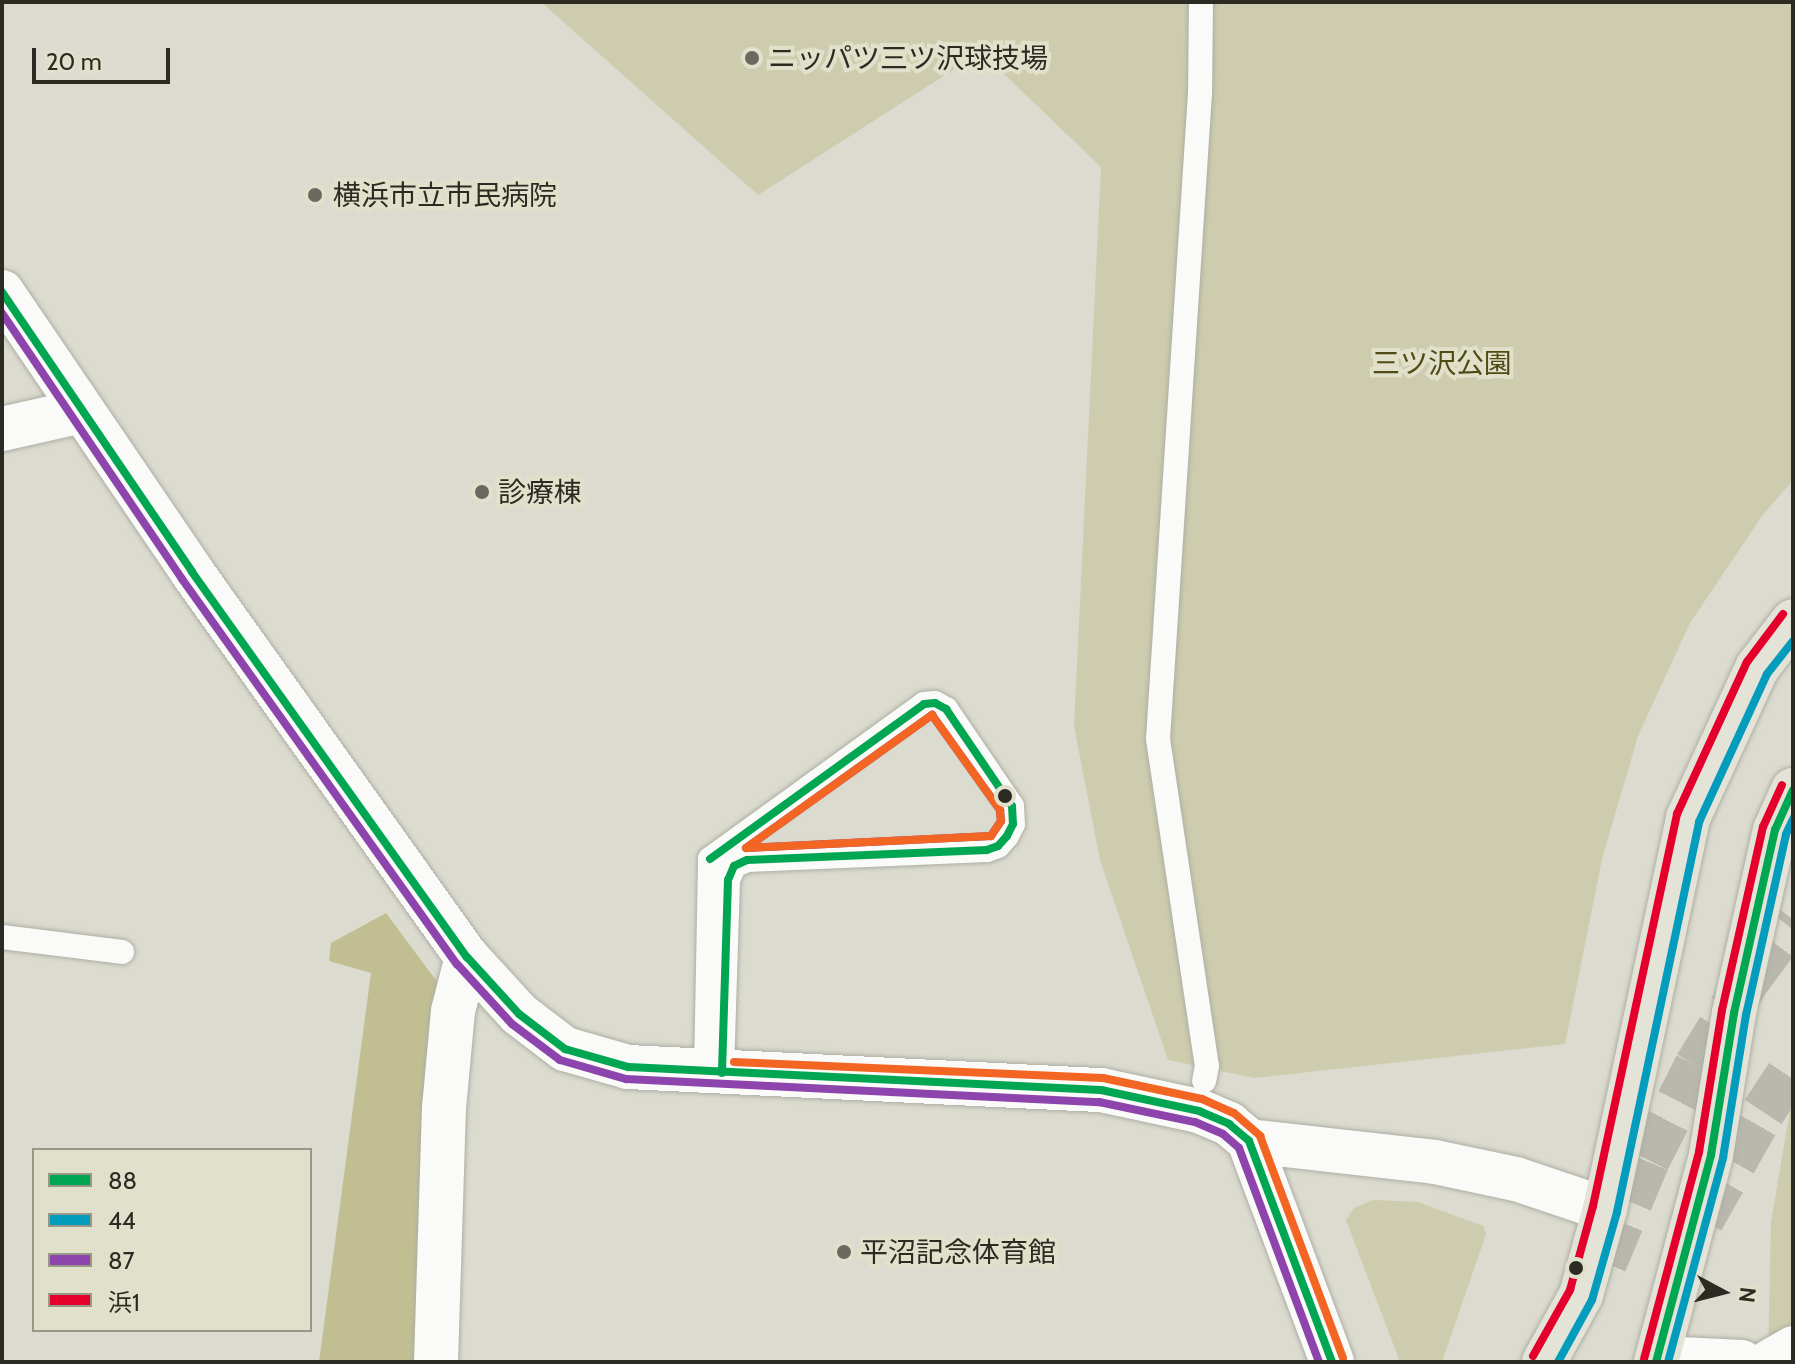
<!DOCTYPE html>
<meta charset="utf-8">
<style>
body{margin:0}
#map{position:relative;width:1795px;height:1364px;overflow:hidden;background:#dcdbcf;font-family:Cabin,"Noto Sans JP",sans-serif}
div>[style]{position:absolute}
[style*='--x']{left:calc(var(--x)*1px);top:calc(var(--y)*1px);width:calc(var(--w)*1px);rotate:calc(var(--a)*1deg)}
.green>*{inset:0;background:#cdccae}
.forest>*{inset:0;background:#c1bf92}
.motorway-tunnel>*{height:44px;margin-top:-22px;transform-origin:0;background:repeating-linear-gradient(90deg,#b9b8ad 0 44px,transparent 0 66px)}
.roads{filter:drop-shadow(0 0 2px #aeaea5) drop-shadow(0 0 2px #aeaea5)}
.service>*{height:24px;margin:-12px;padding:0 12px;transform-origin:12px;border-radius:12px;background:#fafaf8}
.minor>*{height:44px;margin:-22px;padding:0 22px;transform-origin:22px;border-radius:22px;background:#fafaf8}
.tertiary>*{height:44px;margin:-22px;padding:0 22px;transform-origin:22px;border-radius:22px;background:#fafaf8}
.primary>*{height:44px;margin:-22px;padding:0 22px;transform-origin:22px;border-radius:22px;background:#e4e3d7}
.bus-1>*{height:8px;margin:-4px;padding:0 4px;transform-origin:4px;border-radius:4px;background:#00a651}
.bus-2>*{height:8px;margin:-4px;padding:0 4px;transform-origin:4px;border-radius:4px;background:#049cbd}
.bus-3>*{height:8px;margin:-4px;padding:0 4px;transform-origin:4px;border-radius:4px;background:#8e44ad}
.bus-4>*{height:8px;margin:-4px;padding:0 4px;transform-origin:4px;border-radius:4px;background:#e4002b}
.bus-5>*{height:8px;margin:-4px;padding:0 4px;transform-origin:4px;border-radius:4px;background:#f26522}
.dots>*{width:22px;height:22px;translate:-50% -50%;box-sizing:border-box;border:4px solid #e1e0ca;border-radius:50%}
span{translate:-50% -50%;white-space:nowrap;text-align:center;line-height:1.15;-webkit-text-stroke:8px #e1e0ca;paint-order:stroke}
.poi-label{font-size:28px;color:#2b2b23}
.left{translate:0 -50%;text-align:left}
.park-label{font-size:28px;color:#4f4b15}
.frame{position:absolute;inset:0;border:4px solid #2b2b23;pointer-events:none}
.legend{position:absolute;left:32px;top:1148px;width:280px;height:184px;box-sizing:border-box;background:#e1e0ca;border:2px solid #989887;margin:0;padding:10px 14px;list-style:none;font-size:24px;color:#2b2b23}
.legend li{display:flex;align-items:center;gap:16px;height:40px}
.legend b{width:40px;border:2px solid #989887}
.north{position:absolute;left:1683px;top:1252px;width:80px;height:80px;-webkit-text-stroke:6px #e1e0ca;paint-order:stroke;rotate:97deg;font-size:22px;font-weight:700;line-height:32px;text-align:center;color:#2b2b23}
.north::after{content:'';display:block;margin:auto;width:28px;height:36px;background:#2b2b23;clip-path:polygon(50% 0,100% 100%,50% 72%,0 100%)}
.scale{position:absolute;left:32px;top:48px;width:138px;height:36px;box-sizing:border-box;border:4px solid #2b2b23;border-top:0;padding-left:10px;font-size:24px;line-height:28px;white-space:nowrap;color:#2b2b23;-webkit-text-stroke:6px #e1e0ca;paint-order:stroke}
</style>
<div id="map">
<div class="green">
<i style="clip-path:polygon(541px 2px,1793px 2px,1793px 480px,1762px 516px,1690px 623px,1638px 736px,1602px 859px,1565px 1044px,1254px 1078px,1168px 1060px,1100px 860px,1074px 726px,1101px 167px,981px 52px,758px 195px)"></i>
<i style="clip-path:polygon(1793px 1093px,1793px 1362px,1768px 1362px,1771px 1222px)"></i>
<i style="clip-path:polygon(1373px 1200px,1418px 1202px,1483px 1226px,1486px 1234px,1442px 1362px,1400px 1362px,1346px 1220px,1354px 1208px)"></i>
</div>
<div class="forest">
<i style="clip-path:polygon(386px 913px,444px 991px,422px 1362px,319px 1362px,371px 973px,329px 961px,331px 943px)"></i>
</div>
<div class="motorway-tunnel">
<i style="--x:1702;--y:1220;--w:124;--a:-60.5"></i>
<i style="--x:1763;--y:1112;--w:54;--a:-56.3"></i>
<i style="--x:1605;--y:1263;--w:112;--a:-67.3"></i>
<i style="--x:1648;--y:1160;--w:106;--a:-62.9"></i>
<i style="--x:1696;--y:1066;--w:102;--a:-58.7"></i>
<i style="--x:1749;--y:979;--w:74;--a:-53.3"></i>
</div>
<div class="roads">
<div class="service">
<i style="--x:1201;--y:2;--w:91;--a:90.6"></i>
<i style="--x:1200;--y:93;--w:647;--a:93.72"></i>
<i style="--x:1158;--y:739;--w:331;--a:81.5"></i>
<i style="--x:1207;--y:1066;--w:15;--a:101"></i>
<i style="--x:2;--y:937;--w:121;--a:7.1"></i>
<i style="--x:706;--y:1072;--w:213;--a:-88.9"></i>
<i style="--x:710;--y:859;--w:264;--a:-35.9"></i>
<i style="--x:924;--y:704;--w:11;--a:-5"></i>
<i style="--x:935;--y:703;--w:13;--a:29"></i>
<i style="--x:946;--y:709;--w:117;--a:55.8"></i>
<i style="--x:1012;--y:806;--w:18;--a:87"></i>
<i style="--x:1013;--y:824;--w:13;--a:117"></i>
<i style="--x:1007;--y:836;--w:13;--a:132"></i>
<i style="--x:998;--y:846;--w:12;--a:160"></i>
<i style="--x:987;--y:850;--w:240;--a:177.6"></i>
<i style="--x:747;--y:860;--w:14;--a:155"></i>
<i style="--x:734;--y:866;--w:15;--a:113"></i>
<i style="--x:728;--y:880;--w:193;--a:91.8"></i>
</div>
<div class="minor">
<i style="--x:2;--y:429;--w:82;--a:-12.7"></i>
<i style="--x:1249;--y:1141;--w:187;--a:6.4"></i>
<i style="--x:1435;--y:1162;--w:83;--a:11.9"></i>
<i style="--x:1516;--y:1179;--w:94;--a:18.6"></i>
<i style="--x:436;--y:1362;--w:254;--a:-88.2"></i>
<i style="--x:444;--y:1108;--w:97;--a:-84.7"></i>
<i style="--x:453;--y:1011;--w:56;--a:-75.5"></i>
</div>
<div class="tertiary">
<i style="--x:2;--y:292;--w:338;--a:55.8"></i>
<i style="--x:192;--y:572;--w:473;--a:54.5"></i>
<i style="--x:467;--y:957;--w:77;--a:47.6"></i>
<i style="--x:519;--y:1014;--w:58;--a:37.3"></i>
<i style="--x:565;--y:1049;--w:66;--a:15.9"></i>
<i style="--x:628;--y:1067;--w:474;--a:2.8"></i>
<i style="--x:1101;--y:1090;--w:100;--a:12.1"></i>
<i style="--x:1199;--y:1111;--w:33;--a:23"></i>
<i style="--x:1229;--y:1124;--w:26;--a:40"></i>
<i style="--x:1249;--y:1141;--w:236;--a:69.4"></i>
<i style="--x:1659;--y:1358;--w:83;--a:2.8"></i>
<i style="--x:1769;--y:1362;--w:28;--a:-30"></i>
</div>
<div class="primary">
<i style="--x:1544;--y:1362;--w:77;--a:-61.1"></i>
<i style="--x:1581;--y:1295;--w:89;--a:-74.4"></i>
<i style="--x:1605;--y:1209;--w:400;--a:-78"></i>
<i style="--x:1688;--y:818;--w:165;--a:-65.3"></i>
<i style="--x:1757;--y:668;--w:59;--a:-52.5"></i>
<i style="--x:1656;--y:1362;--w:214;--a:-75.1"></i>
<i style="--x:1711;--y:1155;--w:144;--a:-80.8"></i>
<i style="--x:1734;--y:1013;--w:188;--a:-77.4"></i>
<i style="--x:1775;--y:830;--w:44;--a:-65.8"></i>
</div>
</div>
<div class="bus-1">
<i style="--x:2;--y:292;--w:338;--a:55.8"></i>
<i style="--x:192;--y:572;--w:473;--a:54.5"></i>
<i style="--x:467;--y:957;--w:77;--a:47.6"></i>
<i style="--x:519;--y:1014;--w:58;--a:37.3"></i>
<i style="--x:565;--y:1049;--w:66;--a:15.9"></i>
<i style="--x:628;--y:1067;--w:474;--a:2.8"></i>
<i style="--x:1101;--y:1090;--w:100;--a:12.1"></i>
<i style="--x:1199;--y:1111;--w:33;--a:23"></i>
<i style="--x:1229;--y:1124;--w:26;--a:40"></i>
<i style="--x:1249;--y:1141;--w:236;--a:69.4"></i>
<i style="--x:710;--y:859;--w:264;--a:-35.9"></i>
<i style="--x:924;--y:704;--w:11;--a:-5"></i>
<i style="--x:935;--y:703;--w:13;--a:29"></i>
<i style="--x:946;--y:709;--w:117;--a:55.8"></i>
<i style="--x:1012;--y:806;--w:18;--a:87"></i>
<i style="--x:1013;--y:824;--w:13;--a:117"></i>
<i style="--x:1007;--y:836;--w:13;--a:132"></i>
<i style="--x:998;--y:846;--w:12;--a:160"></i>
<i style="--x:987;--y:850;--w:240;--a:177.6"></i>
<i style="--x:747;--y:860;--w:14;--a:155"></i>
<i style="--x:734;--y:866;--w:15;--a:113"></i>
<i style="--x:728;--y:880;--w:193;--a:91.8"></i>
<i style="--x:1656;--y:1362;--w:214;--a:-75.1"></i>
<i style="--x:1711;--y:1155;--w:144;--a:-80.8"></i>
<i style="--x:1734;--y:1013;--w:188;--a:-77.4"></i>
<i style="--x:1775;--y:830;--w:44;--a:-65.8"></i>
</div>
<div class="bus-2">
<i style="--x:1558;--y:1362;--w:71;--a:-61.3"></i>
<i style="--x:1592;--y:1300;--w:91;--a:-74.1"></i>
<i style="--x:1617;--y:1212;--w:399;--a:-78.1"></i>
<i style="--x:1699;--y:822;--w:163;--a:-65.3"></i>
<i style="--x:1767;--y:674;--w:42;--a:-51.8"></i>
<i style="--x:1668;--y:1362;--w:211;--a:-74.9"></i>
<i style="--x:1723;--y:1158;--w:145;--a:-80.9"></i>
<i style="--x:1746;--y:1015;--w:185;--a:-77.5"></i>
<i style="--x:1786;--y:834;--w:17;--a:-65"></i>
</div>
<div class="bus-3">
<i style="--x:2;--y:313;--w:321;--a:55.9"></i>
<i style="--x:182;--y:579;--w:473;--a:54.5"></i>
<i style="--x:457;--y:964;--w:81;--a:47.5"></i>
<i style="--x:512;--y:1024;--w:60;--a:36.9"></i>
<i style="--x:560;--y:1060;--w:69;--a:16.1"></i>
<i style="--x:626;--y:1079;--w:474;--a:2.8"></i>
<i style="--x:1099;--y:1102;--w:98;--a:11.8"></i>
<i style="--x:1195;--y:1122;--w:30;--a:23"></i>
<i style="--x:1223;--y:1134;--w:21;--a:41"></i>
<i style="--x:1239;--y:1148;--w:228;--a:69.5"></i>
<i style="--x:932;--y:715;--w:117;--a:54.4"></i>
<i style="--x:1000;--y:810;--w:11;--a:85"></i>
<i style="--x:1001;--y:821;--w:18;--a:124"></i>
<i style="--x:991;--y:836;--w:245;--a:177.2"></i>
<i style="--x:746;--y:848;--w:229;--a:-35.6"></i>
</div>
<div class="bus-4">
<i style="--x:1533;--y:1356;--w:76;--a:-60.7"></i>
<i style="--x:1570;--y:1290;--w:87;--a:-74.7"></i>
<i style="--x:1593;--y:1206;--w:401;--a:-77.9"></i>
<i style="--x:1677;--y:814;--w:167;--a:-65.3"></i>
<i style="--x:1747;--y:662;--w:60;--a:-53.1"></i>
<i style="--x:1644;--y:1359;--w:214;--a:-75.1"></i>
<i style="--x:1699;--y:1152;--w:144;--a:-80.8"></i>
<i style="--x:1722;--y:1010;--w:188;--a:-77.4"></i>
<i style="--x:1763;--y:827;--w:46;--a:-65.7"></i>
</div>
<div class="bus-5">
<i style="--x:932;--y:715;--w:117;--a:54.4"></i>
<i style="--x:1000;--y:810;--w:11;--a:85"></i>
<i style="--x:1001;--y:821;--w:18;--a:124"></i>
<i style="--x:991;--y:836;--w:245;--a:177.2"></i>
<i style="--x:746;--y:848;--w:229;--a:-35.6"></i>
<i style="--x:734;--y:1062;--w:369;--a:2.5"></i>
<i style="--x:1103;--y:1078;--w:101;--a:12"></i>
<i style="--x:1202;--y:1099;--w:35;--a:24"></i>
<i style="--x:1234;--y:1113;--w:35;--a:41"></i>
<i style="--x:1260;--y:1136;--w:237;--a:69.5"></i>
</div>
<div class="dots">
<i style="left:752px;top:58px;background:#69695f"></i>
<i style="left:315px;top:195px;background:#69695f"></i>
<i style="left:482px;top:492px;background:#69695f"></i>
<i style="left:1005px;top:796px;background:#2b2b23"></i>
<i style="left:844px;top:1252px;background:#69695f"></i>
<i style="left:1576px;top:1268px;background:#2b2b23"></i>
</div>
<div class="poi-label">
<span class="left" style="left:768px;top:58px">ニッパツ三ツ沢球技場</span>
<span class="left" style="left:333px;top:195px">横浜市立市民病院</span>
<span class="left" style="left:498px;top:492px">診療棟</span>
<span class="left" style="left:860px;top:1252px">平沼記念体育館</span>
</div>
<div class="park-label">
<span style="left:1442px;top:363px">三ツ沢公園</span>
</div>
<div class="frame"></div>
<ul class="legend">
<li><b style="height:10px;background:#00a651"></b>88</li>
<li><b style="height:10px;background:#049cbd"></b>44</li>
<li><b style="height:10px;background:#8e44ad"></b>87</li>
<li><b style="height:10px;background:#e4002b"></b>浜1</li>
</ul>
<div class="north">N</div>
<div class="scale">20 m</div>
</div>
